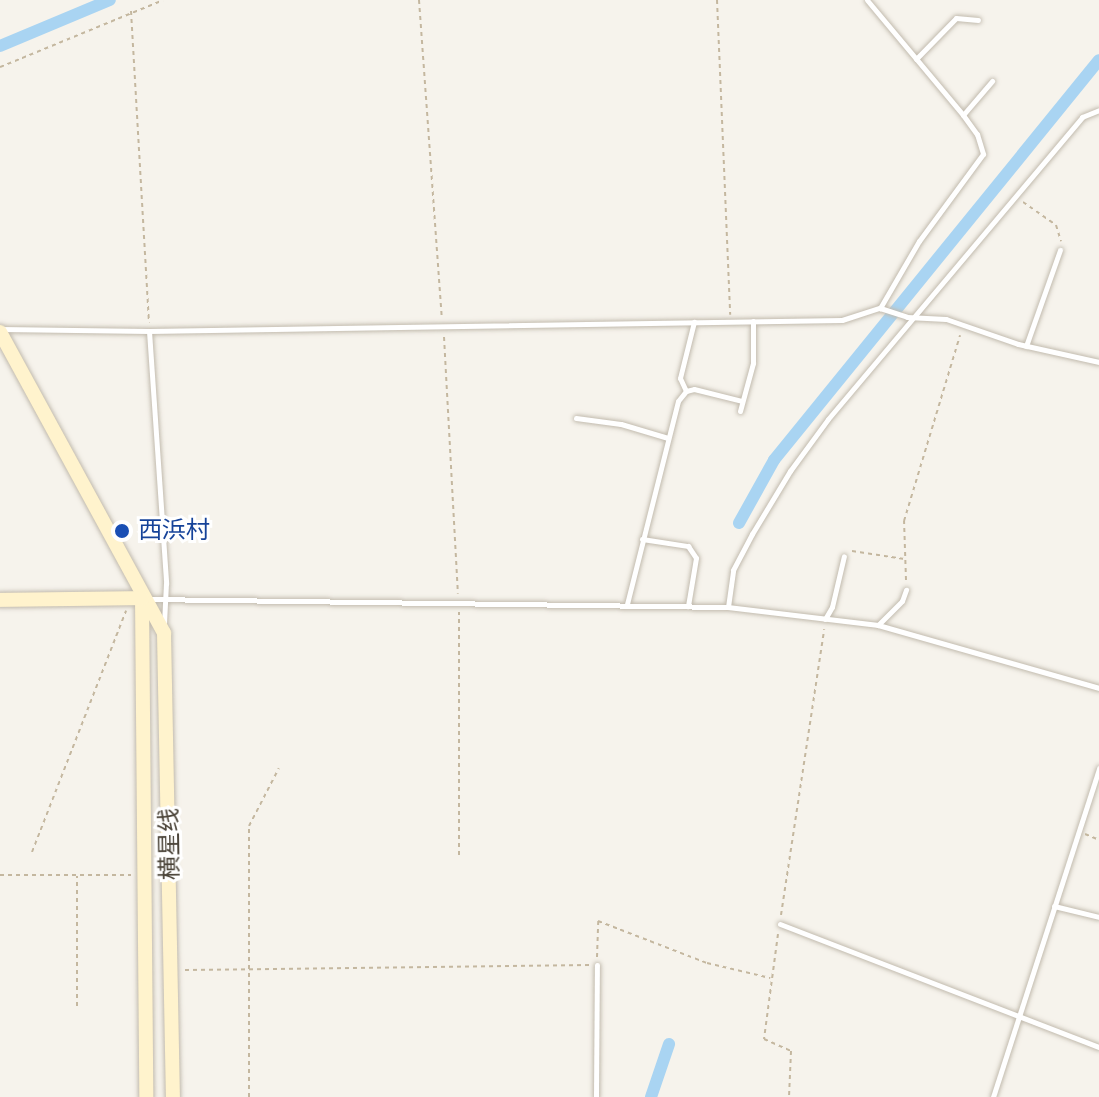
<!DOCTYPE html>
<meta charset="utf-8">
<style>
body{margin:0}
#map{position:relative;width:1099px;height:1097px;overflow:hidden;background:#f6f3ec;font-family:Rubik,"Noto Sans SC",sans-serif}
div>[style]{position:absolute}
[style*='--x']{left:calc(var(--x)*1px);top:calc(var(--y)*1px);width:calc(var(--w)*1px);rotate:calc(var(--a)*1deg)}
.canal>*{height:12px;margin:-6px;padding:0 6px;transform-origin:6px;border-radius:6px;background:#a9d4f2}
.path>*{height:2px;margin-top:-1px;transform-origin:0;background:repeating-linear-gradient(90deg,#c4b79f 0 4px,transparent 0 8px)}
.roads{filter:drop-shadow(0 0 2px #c2bbae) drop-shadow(0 0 2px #c2bbae)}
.lane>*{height:5px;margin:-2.5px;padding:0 2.5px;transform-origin:2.5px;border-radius:2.5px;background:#fff}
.secondary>*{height:14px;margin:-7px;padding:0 7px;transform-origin:7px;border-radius:7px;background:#fff3cd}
.dots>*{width:22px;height:22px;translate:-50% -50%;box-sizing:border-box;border:4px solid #fff;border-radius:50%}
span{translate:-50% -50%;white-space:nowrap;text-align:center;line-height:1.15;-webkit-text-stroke:6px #fff;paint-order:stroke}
.transit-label{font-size:24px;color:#164399}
.left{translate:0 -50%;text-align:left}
.street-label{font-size:24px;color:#4b4439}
</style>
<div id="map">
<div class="canal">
<i style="--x:0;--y:46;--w:119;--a:-22.7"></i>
<i style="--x:739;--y:523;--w:72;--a:-60.9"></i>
<i style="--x:774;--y:460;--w:515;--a:-50.91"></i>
<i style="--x:651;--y:1097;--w:56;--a:-71.2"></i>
</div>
<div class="path">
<i style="--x:419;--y:0;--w:319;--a:85.9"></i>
<i style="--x:717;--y:0;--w:315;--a:87.6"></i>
<i style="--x:131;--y:11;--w:312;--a:86.7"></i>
<i style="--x:0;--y:67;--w:176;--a:-22.3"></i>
<i style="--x:1023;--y:202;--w:40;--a:34.9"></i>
<i style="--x:1056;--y:225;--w:17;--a:73"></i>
<i style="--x:444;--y:337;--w:257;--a:86.9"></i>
<i style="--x:852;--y:551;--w:53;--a:8.7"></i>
<i style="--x:906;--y:580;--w:59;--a:-91.9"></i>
<i style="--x:904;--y:521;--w:194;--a:-73.2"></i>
<i style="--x:1085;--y:834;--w:15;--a:23"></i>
<i style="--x:32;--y:852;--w:259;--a:-68.7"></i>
<i style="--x:459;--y:855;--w:243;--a:-90"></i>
<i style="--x:0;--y:875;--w:131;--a:0"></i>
<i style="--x:781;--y:915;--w:289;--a:-81.4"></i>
<i style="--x:778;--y:934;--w:106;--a:97.6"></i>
<i style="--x:764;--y:1039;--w:30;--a:24"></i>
<i style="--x:791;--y:1051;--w:45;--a:92.5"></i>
<i style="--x:597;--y:957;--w:36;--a:-88"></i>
<i style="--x:598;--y:921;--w:117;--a:21.1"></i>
<i style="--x:707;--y:963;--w:65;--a:13.4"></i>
<i style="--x:185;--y:970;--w:405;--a:-0.7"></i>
<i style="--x:77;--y:1006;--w:130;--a:-90"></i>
<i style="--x:249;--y:1097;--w:271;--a:-90"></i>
<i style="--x:249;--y:826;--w:65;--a:-62.7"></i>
</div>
<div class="roads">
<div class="lane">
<i style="--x:867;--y:0;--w:150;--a:50.1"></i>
<i style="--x:963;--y:115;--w:24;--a:54"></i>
<i style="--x:977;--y:134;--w:21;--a:73"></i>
<i style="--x:983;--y:154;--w:108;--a:126.3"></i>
<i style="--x:919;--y:241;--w:78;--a:120.2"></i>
<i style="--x:916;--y:59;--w:57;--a:-45.7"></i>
<i style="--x:956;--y:18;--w:22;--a:5"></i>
<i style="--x:963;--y:115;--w:45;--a:-49.5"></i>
<i style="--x:1;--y:329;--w:148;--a:0.8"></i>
<i style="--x:149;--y:331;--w:693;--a:-0.91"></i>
<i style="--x:842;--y:320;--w:40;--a:-18"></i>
<i style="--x:880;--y:308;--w:28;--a:18"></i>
<i style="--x:907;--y:317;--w:39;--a:3"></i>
<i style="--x:946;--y:319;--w:76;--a:19.1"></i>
<i style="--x:1018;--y:344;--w:83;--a:12.5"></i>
<i style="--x:149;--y:331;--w:253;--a:86.1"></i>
<i style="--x:166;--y:583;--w:41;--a:92.8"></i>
<i style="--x:1026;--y:346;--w:102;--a:-70.5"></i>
<i style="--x:686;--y:391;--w:14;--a:-115"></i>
<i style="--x:680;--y:378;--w:58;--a:-76"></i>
<i style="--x:740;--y:411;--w:50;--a:-74.8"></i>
<i style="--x:753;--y:363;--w:42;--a:-90"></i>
<i style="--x:576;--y:418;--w:45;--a:7.6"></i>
<i style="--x:621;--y:424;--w:49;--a:16.6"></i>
<i style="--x:642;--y:539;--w:47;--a:8.7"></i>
<i style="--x:688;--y:546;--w:14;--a:56"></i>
<i style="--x:696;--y:558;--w:49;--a:99.5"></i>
<i style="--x:147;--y:599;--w:581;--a:0.79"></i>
<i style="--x:728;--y:607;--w:151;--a:6.8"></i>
<i style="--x:878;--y:625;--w:230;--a:15.9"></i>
<i style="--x:627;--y:604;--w:209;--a:-75.9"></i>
<i style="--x:678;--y:401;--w:13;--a:-51"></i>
<i style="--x:686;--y:391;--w:8;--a:-14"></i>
<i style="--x:694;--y:389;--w:49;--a:14"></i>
<i style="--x:728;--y:607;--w:37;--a:-82"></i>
<i style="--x:733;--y:570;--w:41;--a:-62.2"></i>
<i style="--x:752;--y:534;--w:74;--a:-58.9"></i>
<i style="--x:790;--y:471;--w:64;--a:-53.8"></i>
<i style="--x:828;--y:419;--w:395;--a:-49.9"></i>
<i style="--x:1082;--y:117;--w:18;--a:-22"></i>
<i style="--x:825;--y:619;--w:14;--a:-60"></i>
<i style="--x:832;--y:607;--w:52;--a:-76.8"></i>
<i style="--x:878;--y:625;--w:34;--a:-45"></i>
<i style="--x:902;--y:601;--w:12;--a:-70"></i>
<i style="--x:1054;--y:906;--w:46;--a:13.7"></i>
<i style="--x:780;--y:924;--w:342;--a:21.1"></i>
<i style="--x:596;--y:1097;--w:132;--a:-89.6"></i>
<i style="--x:993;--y:1097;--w:346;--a:-72.1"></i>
</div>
<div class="secondary">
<i style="--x:0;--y:332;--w:343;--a:61.4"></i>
<i style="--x:164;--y:633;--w:464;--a:88.9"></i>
<i style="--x:142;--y:598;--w:499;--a:89.5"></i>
<i style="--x:0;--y:600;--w:142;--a:-0.8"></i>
</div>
</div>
<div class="dots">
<i style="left:122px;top:531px;background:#1a4fb4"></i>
</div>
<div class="transit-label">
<span class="left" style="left:138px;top:531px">西浜村</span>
</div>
<div class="street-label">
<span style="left:170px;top:844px;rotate:-91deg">横星线</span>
</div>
</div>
